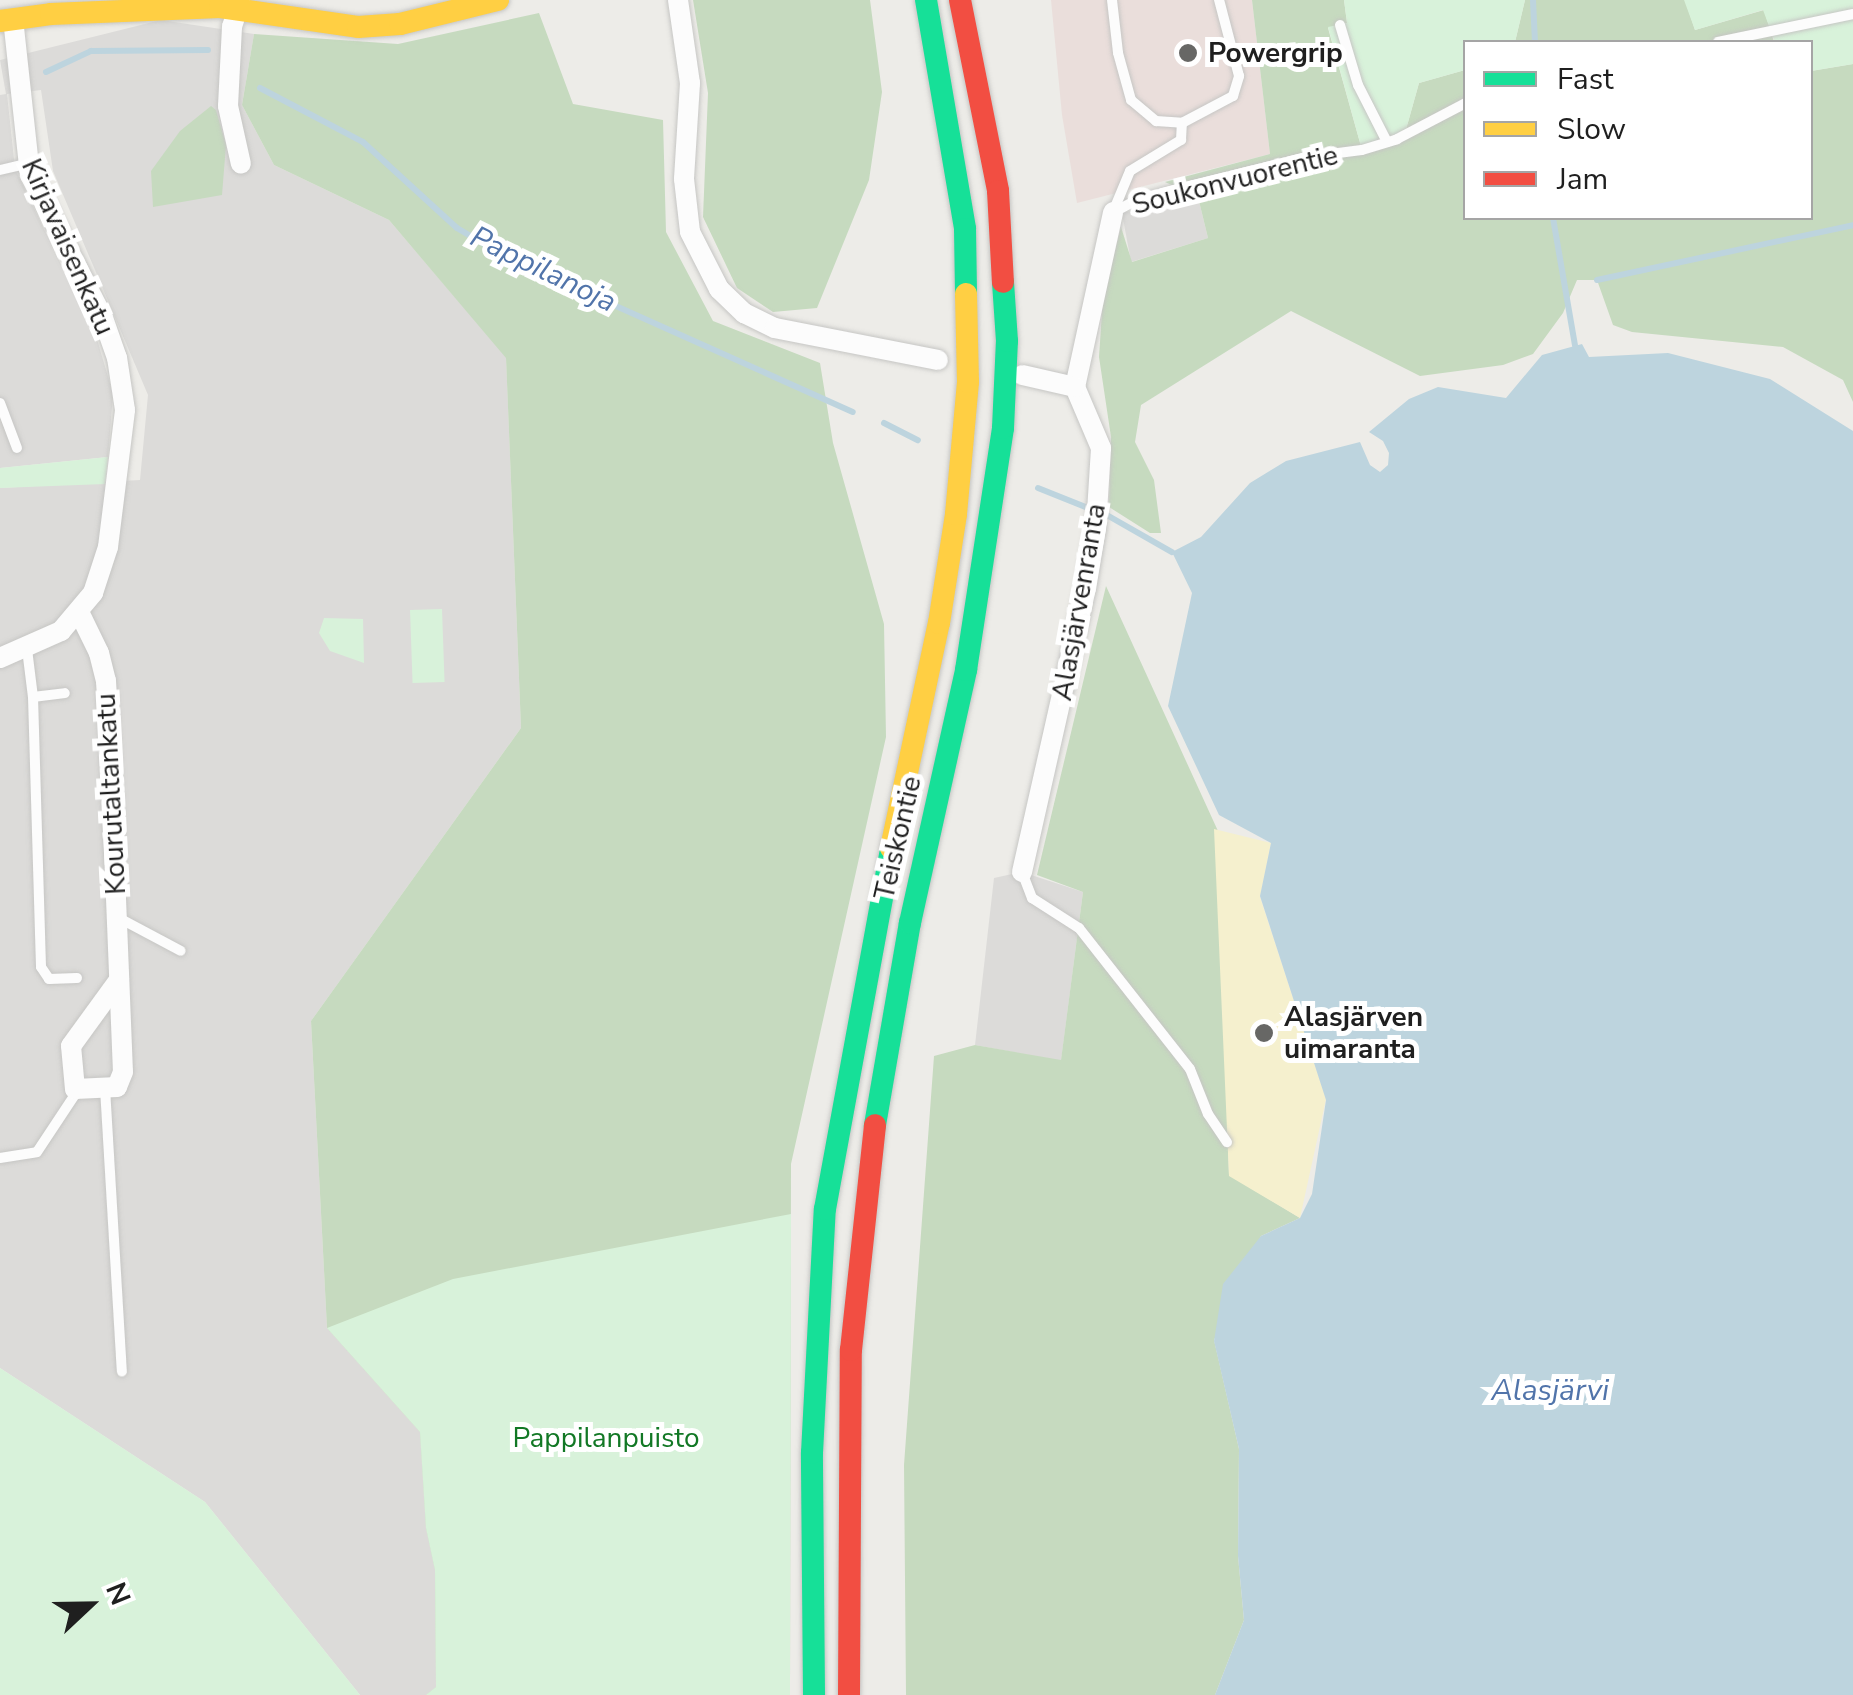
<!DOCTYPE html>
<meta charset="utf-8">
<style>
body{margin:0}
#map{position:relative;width:1853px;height:1695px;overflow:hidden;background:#edece8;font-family:"Nunito Sans",sans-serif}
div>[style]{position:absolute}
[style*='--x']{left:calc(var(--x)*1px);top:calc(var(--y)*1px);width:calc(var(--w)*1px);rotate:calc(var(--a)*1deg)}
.residential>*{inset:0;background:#dcdbd9}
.commercial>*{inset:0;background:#eadedb}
.forest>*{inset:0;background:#c6dabf}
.sand>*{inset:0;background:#f5f0ce}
.park>*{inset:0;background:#d8f2da;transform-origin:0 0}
.water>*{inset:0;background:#bdd4de}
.stream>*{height:6px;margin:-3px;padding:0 3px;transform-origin:3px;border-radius:3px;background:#bdd4de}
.roads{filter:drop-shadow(0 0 2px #c6c6c4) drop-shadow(0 0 2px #c6c6c4)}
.lane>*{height:10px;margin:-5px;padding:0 5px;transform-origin:5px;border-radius:5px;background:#fcfcfc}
.street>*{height:20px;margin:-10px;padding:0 10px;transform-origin:10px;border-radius:10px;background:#fcfcfc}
.fast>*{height:22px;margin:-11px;padding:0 11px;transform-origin:11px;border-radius:11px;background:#16e098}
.slow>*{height:22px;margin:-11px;padding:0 11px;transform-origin:11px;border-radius:11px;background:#ffcf43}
.jam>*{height:22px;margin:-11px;padding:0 11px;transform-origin:11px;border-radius:11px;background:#f24e42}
.dots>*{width:28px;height:28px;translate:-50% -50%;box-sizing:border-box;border:5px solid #fff;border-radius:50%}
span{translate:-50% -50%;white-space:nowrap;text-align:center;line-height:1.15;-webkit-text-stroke:10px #fff;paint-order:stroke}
.poi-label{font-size:28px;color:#1f1f1f;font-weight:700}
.left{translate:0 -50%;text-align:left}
.street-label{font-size:28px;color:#1f1f1f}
.park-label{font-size:28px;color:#127825}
.water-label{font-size:30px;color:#5174aa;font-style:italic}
.legend{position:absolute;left:1463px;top:40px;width:350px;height:180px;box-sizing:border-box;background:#fff;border:2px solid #a5a5a5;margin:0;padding:12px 18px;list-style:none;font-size:30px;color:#1f1f1f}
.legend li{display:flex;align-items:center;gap:20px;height:50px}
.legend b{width:50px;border:2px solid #a5a5a5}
.north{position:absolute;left:40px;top:1555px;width:100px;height:100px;-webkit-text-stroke:8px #fff;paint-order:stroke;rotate:68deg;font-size:28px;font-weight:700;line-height:40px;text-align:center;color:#1f1f1f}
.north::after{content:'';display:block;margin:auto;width:35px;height:45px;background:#1f1f1f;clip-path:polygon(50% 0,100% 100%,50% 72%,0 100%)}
</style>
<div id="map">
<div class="residential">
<i style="clip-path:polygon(161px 20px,254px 34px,242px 105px,274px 165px,389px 220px,506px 357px,521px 728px,311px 1021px,327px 1328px,420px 1432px,426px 1528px,435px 1570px,436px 1687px,426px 1695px,360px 1695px,205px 1502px,0 1368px,0 488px,140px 480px,148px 395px,53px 171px,41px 90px,7px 94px,15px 169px,97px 339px,113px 394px,108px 457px,0 468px,0 95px,6px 94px,0 60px)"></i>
<i style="clip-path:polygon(1198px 197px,1208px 238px,1131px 262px,1122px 213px)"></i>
<i style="clip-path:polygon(1022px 872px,1083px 892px,1061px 1061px,975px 1045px,994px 878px)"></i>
</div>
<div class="commercial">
<i style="clip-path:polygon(1051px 0,1252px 0,1270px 154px,1077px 203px,1062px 115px)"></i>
</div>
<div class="forest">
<i style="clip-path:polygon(693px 0,870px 0,882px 92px,869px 180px,817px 308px,773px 312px,737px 288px,703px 217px,708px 93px)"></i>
<i style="clip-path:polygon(1252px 0,1344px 0,1347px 23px,1328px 28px,1362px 150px,1405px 133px,1419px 83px,1465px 70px,1466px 218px,1810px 218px,1811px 71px,1853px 64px,1853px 402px,1843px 380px,1783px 347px,1632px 332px,1613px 325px,1597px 280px,1577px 280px,1563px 313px,1533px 354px,1503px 365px,1420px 376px,1291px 311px,1141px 405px,1135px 442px,1154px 480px,1161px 533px,1150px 533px,1109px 507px,1111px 437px,1099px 357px,1103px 297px,1121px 227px,1132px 262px,1208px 238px,1198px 197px,1165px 182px,1270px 154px)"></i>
<i style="clip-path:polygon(1525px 0,1685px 0,1695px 30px,1764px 10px,1774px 42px,1515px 42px)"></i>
<i style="clip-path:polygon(539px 13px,573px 104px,663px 120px,666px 232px,713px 321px,820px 363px,833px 443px,884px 624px,886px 737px,791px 1164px,790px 1695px,426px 1695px,436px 1687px,435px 1570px,426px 1528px,420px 1432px,327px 1328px,311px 1021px,521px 728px,506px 358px,389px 220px,274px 165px,242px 105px,254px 34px,398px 44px)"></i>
<i style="clip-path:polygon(211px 106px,216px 110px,226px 145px,222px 195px,153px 207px,151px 171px,180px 131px)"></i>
<i style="clip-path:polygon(1106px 586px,1218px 831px,1229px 1175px,1300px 1218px,1261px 1236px,1214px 1340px,1239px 1449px,1238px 1556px,1244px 1620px,1215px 1695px,906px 1695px,904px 1465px,934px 1056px,975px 1045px,1061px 1060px,1083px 892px,1037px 875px)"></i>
</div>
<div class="sand">
<i style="clip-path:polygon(1214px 829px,1271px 843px,1260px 897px,1326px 1099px,1300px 1218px,1229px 1176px)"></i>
</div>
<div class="park">
<i style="clip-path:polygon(1344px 0,1525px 0,1515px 42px,1466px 42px,1465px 70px,1419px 83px,1405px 133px,1362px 150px,1328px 27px,1347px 23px)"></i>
<i style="clip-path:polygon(1684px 0,1853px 0,1853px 64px,1811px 71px,1810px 42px,1775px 42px,1763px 10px,1695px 30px)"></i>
<i style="clip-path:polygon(108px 457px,105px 484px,0 488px,0 468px)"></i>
<i style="left:442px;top:609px;width:73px;height:32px;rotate:88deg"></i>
<i style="clip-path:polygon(324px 618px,363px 619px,364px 663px,330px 651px,319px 633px)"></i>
<i style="clip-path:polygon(791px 1214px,790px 1695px,426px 1695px,436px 1687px,435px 1570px,426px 1528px,420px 1432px,327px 1328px,453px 1279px)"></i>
<i style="clip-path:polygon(0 1368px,205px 1502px,360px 1695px,0 1695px)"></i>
</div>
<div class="water">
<i style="clip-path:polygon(1582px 344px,1589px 357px,1668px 353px,1770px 379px,1853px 431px,1853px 1695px,1215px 1695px,1244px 1620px,1238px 1556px,1239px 1449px,1214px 1341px,1223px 1284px,1261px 1236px,1300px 1218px,1312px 1194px,1326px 1100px,1260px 896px,1271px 843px,1219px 815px,1168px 706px,1192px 593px,1172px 552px,1201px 537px,1250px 483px,1286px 461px,1360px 442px,1370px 465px,1380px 472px,1388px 465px,1389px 453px,1383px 441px,1369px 432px,1409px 399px,1438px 387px,1506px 398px,1542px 355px)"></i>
</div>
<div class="stream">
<i style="--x:1533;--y:0;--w:42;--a:87.3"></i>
<i style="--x:46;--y:72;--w:50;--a:-25"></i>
<i style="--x:91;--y:51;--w:117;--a:-0.5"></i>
<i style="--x:260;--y:88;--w:116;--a:27.7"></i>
<i style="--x:363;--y:142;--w:127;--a:42.5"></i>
<i style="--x:457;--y:228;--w:55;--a:30.8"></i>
<i style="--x:504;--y:256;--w:382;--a:24.1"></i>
<i style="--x:1553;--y:218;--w:130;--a:80.2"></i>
<i style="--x:1597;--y:280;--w:262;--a:-12.1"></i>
<i style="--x:884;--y:423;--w:38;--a:27"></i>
<i style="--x:1038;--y:488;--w:54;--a:21.8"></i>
<i style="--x:1105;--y:514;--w:77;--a:29.6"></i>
</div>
<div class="roads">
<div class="lane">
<i style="--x:1112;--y:0;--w:53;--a:83.5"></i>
<i style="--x:1118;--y:53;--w:49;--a:74.5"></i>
<i style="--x:1131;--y:100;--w:33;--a:40"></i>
<i style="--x:1156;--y:121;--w:26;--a:4"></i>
<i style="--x:1182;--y:123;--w:58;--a:-27.9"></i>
<i style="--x:1233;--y:96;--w:21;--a:-73"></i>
<i style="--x:1239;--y:76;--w:79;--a:-104.7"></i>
<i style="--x:1340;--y:25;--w:63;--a:73.3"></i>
<i style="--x:1358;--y:85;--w:64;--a:63"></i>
<i style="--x:1718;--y:42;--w:138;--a:-11.7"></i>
<i style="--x:0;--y:170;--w:28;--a:-13"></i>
<i style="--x:1113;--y:212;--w:44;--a:-67.5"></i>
<i style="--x:1130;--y:171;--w:60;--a:-31.3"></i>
<i style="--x:1181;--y:140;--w:17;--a:-87"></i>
<i style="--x:1114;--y:212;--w:26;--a:-28"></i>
<i style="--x:1137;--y:200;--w:58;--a:-15"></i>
<i style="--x:1193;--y:185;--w:117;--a:-13.8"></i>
<i style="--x:1307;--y:157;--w:55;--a:-7.3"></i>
<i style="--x:1362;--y:150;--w:37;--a:-17"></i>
<i style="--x:1397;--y:139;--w:78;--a:-27.6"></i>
<i style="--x:0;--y:403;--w:48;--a:69.3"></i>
<i style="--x:27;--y:649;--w:48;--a:82.9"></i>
<i style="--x:33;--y:697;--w:270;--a:88.3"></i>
<i style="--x:41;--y:967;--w:14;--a:56"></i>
<i style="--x:49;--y:979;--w:28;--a:-2"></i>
<i style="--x:33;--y:697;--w:32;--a:-7"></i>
<i style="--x:1022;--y:872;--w:28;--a:69"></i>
<i style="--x:1032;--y:898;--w:56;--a:32.6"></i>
<i style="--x:1079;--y:928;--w:179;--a:51.8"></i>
<i style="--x:1190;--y:1069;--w:48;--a:68.2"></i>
<i style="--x:1208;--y:1114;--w:34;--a:56"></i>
<i style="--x:117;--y:917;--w:72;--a:28"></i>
<i style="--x:105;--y:1088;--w:284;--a:86.6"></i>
<i style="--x:0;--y:1158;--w:37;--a:-9"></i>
<i style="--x:37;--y:1152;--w:74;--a:-56.5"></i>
</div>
<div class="street">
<i style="--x:678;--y:0;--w:84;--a:81.8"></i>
<i style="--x:690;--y:83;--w:96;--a:93.6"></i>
<i style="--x:684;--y:179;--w:53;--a:83.5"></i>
<i style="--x:690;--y:232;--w:64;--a:63"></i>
<i style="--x:719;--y:289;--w:35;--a:44"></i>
<i style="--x:744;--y:313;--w:34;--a:26"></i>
<i style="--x:775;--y:328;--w:166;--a:11.1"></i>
<i style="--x:240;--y:2;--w:26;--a:108"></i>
<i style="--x:232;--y:27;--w:79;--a:92.9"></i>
<i style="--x:228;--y:106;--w:59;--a:77.4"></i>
<i style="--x:1075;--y:387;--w:179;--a:-77.7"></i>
<i style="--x:80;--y:614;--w:43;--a:64"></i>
<i style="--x:99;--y:653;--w:29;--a:76"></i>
<i style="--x:106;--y:681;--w:68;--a:86.6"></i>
<i style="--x:110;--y:749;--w:323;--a:87.7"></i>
<i style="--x:123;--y:1072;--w:16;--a:112"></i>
<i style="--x:117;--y:1087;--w:42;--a:177.3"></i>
<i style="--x:75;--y:1089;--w:43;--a:-95.3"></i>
<i style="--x:71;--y:1046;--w:82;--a:-54"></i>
<i style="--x:0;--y:658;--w:67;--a:-23.9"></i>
<i style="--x:61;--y:631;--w:50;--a:-49.9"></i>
<i style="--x:93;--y:593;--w:48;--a:-71.9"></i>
<i style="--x:108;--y:547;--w:138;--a:-82.9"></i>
<i style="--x:125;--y:410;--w:53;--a:-98.7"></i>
<i style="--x:117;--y:358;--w:42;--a:-109.3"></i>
<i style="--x:103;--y:318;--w:161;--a:-117"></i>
<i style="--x:30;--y:175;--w:157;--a:-96.2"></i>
<i style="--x:1022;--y:872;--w:290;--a:-77.3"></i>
<i style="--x:1086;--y:589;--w:62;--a:-80.7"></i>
<i style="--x:1096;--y:528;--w:80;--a:-86.4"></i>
<i style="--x:1101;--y:448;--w:66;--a:-113.1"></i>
<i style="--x:1075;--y:387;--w:54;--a:-167.2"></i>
</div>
<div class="fast">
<i style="--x:926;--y:0;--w:232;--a:80.3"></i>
<i style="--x:965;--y:229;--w:65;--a:89.1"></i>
<i style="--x:875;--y:1125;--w:205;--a:-80.2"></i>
<i style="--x:910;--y:923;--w:259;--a:-77.5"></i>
<i style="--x:966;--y:670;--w:245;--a:-81.3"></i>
<i style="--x:1003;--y:428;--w:87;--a:-87.4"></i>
<i style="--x:1007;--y:341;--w:59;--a:-93.9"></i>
<i style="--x:814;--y:1695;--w:242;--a:-90.5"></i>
<i style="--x:812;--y:1453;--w:244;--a:-87"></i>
<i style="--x:825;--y:1209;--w:367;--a:-79.6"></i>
</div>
<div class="slow">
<i style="--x:0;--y:21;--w:51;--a:-7.8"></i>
<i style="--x:51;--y:14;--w:169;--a:-2.4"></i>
<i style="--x:220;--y:7;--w:139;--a:8.2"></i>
<i style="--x:358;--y:27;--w:42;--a:-4.1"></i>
<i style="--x:400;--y:24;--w:101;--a:-13.8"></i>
<i style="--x:891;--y:848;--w:230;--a:-78"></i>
<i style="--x:939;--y:623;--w:110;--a:-81.1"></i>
<i style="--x:956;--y:514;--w:133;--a:-84.8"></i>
<i style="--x:968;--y:382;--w:88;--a:-91.3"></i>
</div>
<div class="jam">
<i style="--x:960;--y:0;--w:195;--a:78.7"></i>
<i style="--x:998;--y:191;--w:91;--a:86.9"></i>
<i style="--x:849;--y:1695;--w:345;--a:-89.7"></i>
<i style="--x:851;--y:1350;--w:226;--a:-83.9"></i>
</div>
</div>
<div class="dots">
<i style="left:1188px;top:53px;background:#676765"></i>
<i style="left:1264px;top:1033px;background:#676765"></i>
</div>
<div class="poi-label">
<span class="left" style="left:1208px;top:53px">Powergrip</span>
<span class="left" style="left:1284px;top:1033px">Alasjärven<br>uimaranta</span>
</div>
<div class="street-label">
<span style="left:1235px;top:180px;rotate:-14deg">Soukonvuorentie</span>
<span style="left:68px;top:247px;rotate:66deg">Kirjavaisenkatu</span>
<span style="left:1079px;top:602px;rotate:-80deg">Alasjärvenranta</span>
<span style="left:111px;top:794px;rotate:-93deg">Kourutaltankatu</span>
<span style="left:898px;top:838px;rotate:-77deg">Teiskontie</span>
</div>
<div class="park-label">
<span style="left:606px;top:1438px">Pappilanpuisto</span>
</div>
<div class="water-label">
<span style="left:543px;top:270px;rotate:26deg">Pappilanoja</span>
<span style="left:1550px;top:1391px">Alasjärvi</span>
</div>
<ul class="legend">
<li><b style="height:12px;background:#16e098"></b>Fast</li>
<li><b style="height:12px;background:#ffcf43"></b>Slow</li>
<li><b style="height:12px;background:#f24e42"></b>Jam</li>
</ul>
<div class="north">N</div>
</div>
